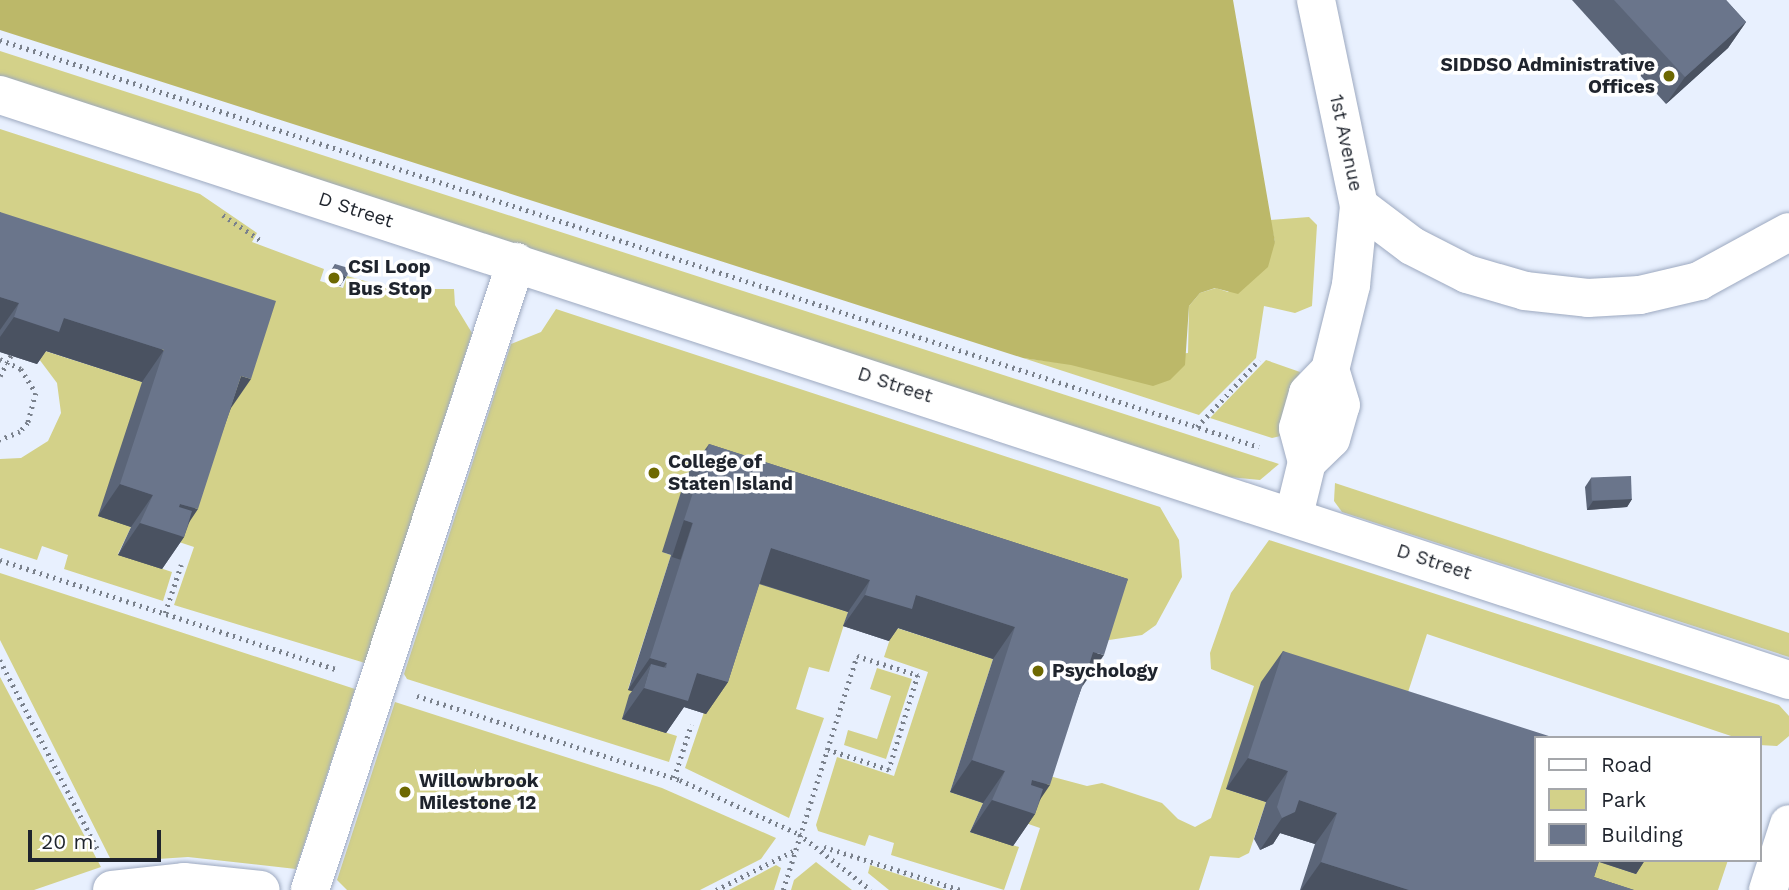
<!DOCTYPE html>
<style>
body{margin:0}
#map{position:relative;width:1789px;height:890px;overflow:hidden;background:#e8f0fe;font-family:"Work Sans",sans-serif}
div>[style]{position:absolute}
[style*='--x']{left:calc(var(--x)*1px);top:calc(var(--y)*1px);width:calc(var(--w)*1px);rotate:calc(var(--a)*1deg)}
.green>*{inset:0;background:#d3d189}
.forest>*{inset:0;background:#bcb869}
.path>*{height:4.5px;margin-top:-2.25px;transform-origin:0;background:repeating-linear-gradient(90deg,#7a818c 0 2px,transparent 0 7px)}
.roads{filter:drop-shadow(0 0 2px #9da9c0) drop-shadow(0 0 2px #9da9c0)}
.street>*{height:38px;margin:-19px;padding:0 19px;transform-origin:19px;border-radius:19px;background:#fff}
.wall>*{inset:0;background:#5b6578}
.shaded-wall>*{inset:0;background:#4a5261;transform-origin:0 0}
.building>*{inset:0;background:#6a758b;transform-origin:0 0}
.dots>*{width:19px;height:19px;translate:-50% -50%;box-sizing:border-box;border:4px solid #fff;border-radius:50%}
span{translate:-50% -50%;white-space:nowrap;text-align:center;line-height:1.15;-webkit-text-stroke:7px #fff;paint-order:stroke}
.poi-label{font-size:19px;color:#1f242d;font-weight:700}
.right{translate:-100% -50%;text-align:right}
.left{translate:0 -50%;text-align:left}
.street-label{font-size:19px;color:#1f242d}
.legend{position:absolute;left:1534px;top:736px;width:228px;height:126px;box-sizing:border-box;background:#fff;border:2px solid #a5a7ab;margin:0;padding:9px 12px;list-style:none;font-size:21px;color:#1f242d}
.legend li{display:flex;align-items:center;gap:14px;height:35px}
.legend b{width:35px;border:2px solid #a5a7ab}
.scale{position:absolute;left:28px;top:830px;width:133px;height:32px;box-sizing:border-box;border:4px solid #1f242d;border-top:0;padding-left:9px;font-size:21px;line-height:24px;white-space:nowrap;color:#1f242d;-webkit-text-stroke:5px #fff;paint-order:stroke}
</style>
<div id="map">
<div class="green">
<i style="clip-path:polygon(0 51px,1279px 464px,1260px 480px,1229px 477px,0 78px)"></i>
<i style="clip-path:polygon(0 129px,200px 194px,257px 233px,252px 242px,324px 269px,320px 281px,343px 288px,347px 276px,394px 289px,454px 289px,455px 305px,472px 333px,365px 663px,174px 605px,194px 547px,176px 541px,219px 407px,0 251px)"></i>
<i style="clip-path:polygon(1309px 217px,1317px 225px,1312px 306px,1295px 313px,1264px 306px,1256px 358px,1199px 415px,1023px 358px,1071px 364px,1188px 353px,1189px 306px,1200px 293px,1216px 288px,1228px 292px,1275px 242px,1270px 220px)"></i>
<i style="clip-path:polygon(556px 309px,1160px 507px,1179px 540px,1182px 577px,1156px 625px,1142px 635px,1096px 642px,662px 552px,671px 555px,628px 689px,645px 695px,622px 719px,677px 736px,669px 762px,407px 679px,404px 674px,511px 344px,541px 332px)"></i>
<i style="clip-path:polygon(42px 350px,142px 382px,131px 527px,118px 554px,172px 572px,163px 601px,64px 569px,68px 555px,42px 546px,37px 560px,0 548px,0 459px,21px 458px,48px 441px,61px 413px,57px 383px,39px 359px)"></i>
<i style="clip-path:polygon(1266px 360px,1300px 372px,1285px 435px,1272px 438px,1210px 418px)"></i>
<i style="clip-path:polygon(1335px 483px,1789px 633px,1789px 657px,1342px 512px,1334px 501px)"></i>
<i style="clip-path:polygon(1269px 540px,1779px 705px,1789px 716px,1789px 736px,1777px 746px,1759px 745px,1759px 738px,1737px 738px,1427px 634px,1397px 726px,1226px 789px,1266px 802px,1249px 853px,1239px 858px,1210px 856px,1199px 890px,1020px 890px,1040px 828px,1008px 817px,1042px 774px,1087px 786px,1102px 783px,1162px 803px,1178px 819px,1195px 827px,1211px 818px,1254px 686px,1211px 669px,1210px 653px,1231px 593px)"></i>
<i style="clip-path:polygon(0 573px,355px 689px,296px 869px,188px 857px,112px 862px,0 640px)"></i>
<i style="clip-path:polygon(749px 580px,848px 612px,829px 672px,809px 667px,796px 709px,824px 718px,789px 818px,685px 768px)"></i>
<i style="clip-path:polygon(894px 627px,993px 659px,950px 792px,983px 803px,970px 832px,1019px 847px,1004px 890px,891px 855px,894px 843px,869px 835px,865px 846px,818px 831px,816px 825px,837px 757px,894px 776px,928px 672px,884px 657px)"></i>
<i style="clip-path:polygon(877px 668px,912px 679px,886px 759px,844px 745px,848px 730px,877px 739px,891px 696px,870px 689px)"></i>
<i style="clip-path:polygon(0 677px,101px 867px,34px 890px,0 890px)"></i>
<i style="clip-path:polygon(395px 702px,662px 788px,776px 838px,761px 859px,700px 890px,347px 890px,337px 880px)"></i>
<i style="clip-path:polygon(1594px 860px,1636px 874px,1638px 860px,1728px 860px,1718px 890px,1577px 890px)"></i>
<i style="clip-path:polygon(816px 862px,852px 890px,791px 890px,794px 880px)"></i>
<i style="clip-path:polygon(776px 865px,781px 868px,774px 890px,729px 890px)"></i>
<i style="clip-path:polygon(870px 865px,946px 890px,889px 890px,868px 873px)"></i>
</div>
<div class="forest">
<i style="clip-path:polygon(0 0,1233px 0,1275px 242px,1268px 267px,1238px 294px,1215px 288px,1200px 293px,1189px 306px,1185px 365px,1170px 380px,1153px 386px,1071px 365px,1023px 358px,0 30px)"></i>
</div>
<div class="path">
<i style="--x:0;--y:40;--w:1323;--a:17.91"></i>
<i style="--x:223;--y:215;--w:45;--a:34"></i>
<i style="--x:0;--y:359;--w:23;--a:25"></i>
<i style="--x:21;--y:369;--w:28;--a:58"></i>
<i style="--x:36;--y:393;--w:31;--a:105"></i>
<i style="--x:28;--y:423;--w:12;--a:132"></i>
<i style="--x:20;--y:432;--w:22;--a:158"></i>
<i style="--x:0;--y:376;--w:24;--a:-62"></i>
<i style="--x:1197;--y:427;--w:91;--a:-47.2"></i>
<i style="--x:0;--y:560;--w:356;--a:18"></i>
<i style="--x:165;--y:613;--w:51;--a:-71.6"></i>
<i style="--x:0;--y:660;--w:216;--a:62.7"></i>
<i style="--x:417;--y:696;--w:276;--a:17.7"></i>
<i style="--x:680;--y:780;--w:131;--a:24.4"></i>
<i style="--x:799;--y:834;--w:91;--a:37.9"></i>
<i style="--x:674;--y:778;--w:56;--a:-72.2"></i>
<i style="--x:824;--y:847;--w:143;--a:17.5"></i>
<i style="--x:716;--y:890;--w:91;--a:-26.8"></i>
<i style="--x:783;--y:890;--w:245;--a:-72.5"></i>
<i style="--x:857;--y:656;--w:64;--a:17.3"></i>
<i style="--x:918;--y:675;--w:99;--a:107"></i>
<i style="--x:889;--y:770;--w:64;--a:-161.8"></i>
</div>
<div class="roads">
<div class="street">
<i style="--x:0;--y:95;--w:1882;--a:18.11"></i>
<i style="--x:1359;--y:206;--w:66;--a:37"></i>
<i style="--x:1412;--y:246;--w:62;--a:27"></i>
<i style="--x:1467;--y:274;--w:60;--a:16.3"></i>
<i style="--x:1525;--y:291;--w:63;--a:6.3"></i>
<i style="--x:1588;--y:298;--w:52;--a:-3.3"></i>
<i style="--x:1640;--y:295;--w:61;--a:-13.3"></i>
<i style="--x:1699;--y:281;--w:102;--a:-28.6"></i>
<i style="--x:1307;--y:462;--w:33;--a:-44"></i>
<i style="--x:1331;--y:439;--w:35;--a:-74"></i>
<i style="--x:1341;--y:405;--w:37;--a:-107"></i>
<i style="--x:1294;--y:515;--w:55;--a:-76.2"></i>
<i style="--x:1307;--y:462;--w:35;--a:-105"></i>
<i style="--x:1298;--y:428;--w:36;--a:-74"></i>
<i style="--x:1308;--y:393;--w:32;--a:-46"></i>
<i style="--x:1330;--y:370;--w:88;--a:-76.1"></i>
<i style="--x:1351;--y:285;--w:79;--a:-84.2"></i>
<i style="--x:1359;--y:206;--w:210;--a:-101.8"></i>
<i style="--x:112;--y:890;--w:72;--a:-6.3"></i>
<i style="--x:184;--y:882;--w:77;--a:5.9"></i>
<i style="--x:310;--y:890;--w:661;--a:-71.84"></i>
<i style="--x:1768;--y:890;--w:69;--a:-72.3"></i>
</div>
</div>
<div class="wall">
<i style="clip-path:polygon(1572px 0,1726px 0,1746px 22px,1728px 48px,1666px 104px)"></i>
<i style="clip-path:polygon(0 212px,231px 408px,184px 537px,162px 569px,118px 555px,131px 527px,98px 516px,142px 382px,46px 351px,37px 364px,0 352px)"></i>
<i style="clip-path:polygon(335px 264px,346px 277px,340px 286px,327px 281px,330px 272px)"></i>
<i style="clip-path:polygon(709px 444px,1128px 579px,1082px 687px,1035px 814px,1013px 846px,970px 832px,983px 803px,950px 792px,993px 659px,898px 628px,889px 641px,843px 626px,848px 612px,759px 584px,728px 682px,706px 714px,684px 707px,666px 733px,622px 719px,629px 695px,632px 691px,628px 690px,671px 555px,662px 552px,686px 476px)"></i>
<i style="clip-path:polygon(1591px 478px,1632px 499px,1627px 507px,1587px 510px,1585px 487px)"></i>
<i style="clip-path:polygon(1283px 651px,1645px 860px,1636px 874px,1599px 862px,1594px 877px,1634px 890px,1300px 890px,1315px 844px,1280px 833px,1273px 844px,1260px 850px,1254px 839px,1266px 802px,1226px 789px,1261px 682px)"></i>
</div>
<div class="shaded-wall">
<i style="clip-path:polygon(1746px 22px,1728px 48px,1666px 104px,1685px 77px)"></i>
<i style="clip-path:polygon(332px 273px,346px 277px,340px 286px,327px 281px)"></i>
<i style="clip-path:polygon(0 297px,19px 303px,0 330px)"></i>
<i style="clip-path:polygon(14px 317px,64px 318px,164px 350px,142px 382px,46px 351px,37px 364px,0 352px,0 337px)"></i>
<i style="clip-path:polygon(241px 376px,251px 379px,229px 411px)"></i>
<i style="clip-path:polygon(120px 484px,153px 495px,131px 527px,98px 516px)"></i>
<i style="clip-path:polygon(1632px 499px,1627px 507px,1587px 510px,1593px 501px)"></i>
<i style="clip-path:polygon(180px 504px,198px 509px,180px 536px,184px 537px,162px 569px,118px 555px,140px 523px)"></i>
<i style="left:684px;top:520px;width:9px;height:39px;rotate:18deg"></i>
<i style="clip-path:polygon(771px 548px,870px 580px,848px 612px,749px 580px)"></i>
<i style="clip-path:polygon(865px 595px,916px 595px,1015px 627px,993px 659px,898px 628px,889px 641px,843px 626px)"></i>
<i style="clip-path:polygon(1093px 652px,1104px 655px,1082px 687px)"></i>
<i style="clip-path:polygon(650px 658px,667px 663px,649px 689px,697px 673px,728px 682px,706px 714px,684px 707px,666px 733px,622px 719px,644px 688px,651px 664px,632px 691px,628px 690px)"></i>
<i style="clip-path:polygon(1248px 758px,1288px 771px,1266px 802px,1226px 789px)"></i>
<i style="clip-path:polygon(972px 760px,1005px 771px,983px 803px,950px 792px)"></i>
<i style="clip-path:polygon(1032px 780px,1050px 785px,1031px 813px,1035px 814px,1013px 846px,970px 832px,992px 800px)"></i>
<i style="clip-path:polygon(1299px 800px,1337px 813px,1315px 844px,1280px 833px,1273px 844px,1260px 850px,1282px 818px)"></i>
<i style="clip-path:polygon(1594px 860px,1645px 860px,1636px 874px)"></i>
<i style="clip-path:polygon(1321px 862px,1409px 890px,1301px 890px)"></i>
</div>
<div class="building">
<i style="clip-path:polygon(1614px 0,1726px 0,1746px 22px,1685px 77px)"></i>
<i style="clip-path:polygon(0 212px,276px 301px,251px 379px,241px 376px,198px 509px,180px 504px,179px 507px,192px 511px,184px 537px,140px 523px,153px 495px,120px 484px,164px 350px,64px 318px,59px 332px,14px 317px,19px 303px,0 297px)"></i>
<i style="left:335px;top:264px;width:15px;height:9px;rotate:16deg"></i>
<i style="clip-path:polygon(709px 444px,1128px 579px,1104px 655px,1093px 652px,1050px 785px,1032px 780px,1031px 785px,1043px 789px,1035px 814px,992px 800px,1005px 771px,972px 760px,1015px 627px,916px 595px,912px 609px,865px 595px,870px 580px,771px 548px,728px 682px,697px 673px,688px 701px,644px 688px,651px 664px,666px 668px,667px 663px,650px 658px,693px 523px,684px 520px)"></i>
<i style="left:1631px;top:476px;width:23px;height:40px;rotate:88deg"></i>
<i style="clip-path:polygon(1283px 651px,1555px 738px,1535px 738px,1535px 860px,1599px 860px,1594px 877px,1634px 890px,1409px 890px,1321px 862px,1337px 813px,1299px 800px,1295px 812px,1282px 818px,1277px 807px,1288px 771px,1248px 758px)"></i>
</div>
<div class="dots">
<i style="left:1669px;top:76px;background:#6d6801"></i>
<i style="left:334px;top:278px;background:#6d6801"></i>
<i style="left:654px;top:473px;background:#6d6801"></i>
<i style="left:1038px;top:671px;background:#6d6801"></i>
<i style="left:405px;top:792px;background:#6d6801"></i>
</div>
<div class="poi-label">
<span class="right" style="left:1655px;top:76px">SIDDSO Administrative<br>Offices</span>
<span class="left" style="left:348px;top:278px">CSI Loop<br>Bus Stop</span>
<span class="left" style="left:668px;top:473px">College of<br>Staten Island</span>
<span class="left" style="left:1052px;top:671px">Psychology</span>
<span class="left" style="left:419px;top:792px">Willowbrook<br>Milestone 12</span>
</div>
<div class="street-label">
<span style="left:1346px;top:143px;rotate:78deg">1st Avenue</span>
<span style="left:356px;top:210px;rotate:18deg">D Street</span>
<span style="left:895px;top:385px;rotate:18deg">D Street</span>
<span style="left:1434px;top:562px;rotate:18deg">D Street</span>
</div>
<ul class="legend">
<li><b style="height:9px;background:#fff"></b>Road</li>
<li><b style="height:19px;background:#d3d189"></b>Park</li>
<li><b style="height:19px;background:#6a758b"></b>Building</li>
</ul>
<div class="scale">20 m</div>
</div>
